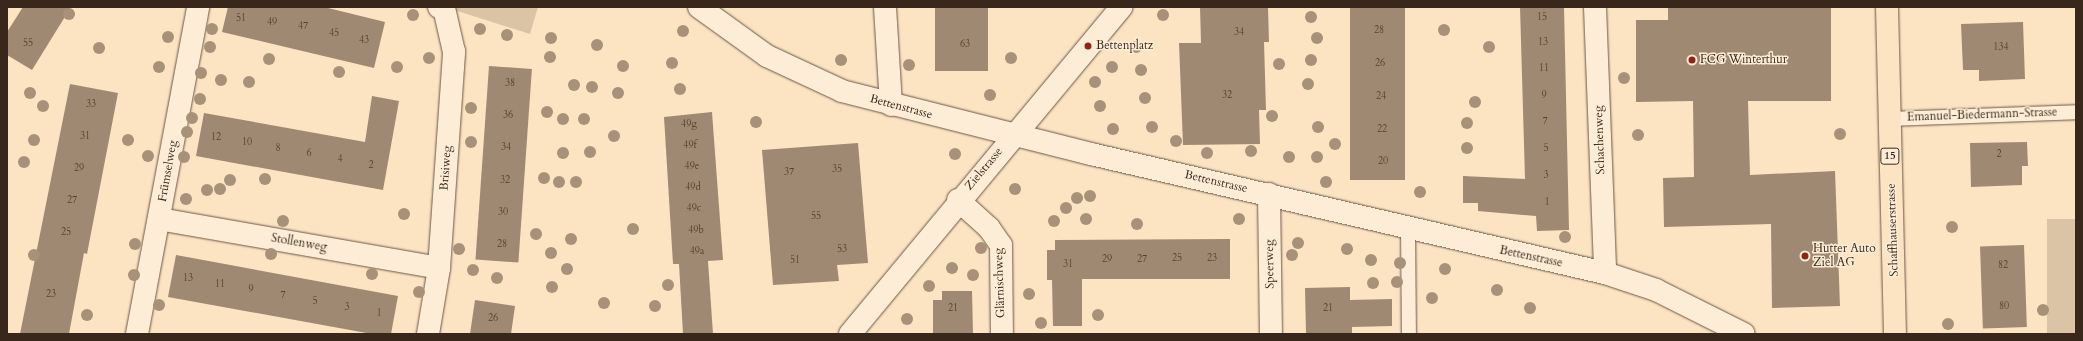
<!DOCTYPE html>
<html>
<head>
<meta charset="utf-8">
<style>
  body { margin:0 }
  #map { position:relative; width:2083px; height:341px; overflow:hidden; background:#fce3c2; font-family:Cardo,serif }
  div>[style] { position:absolute }
  .green>* { inset:0; background:#dbc3a6; transform-origin:0 0 }
  .building>* { inset:0; background:#9f8972; transform-origin:0 0 }
  .roads { filter:drop-shadow(0 0 1px #6a5645) drop-shadow(0 0 1px #6a5645) }
  .service>* { height:14px; margin:-7px; padding:0 7px; transform-origin:7px; border-radius:7px; background:#fdedd7 }
  .minor>* { height:22px; margin:-11px; padding:0 11px; transform-origin:11px; border-radius:11px; background:#fdedd7 }
  .primary>* { height:22px; margin:-11px; padding:0 11px; transform-origin:11px; border-radius:11px; background:#fce3c2 }
  .trees>* { width:12px; height:12px; margin:-6px; border-radius:50%; background:#a79179 }
  .dots>* { width:11px; height:11px; translate:-50% -50%; box-sizing:border-box; border:2px solid #fdedd7; border-radius:50% }
  span { translate:-50% -50%; white-space:nowrap; text-align:center; line-height:1.15; -webkit-text-stroke:3px #fdedd7; paint-order:stroke }
  .number-label { font-size:10px; color:#534031 }
  .number-label span { -webkit-text-stroke-width:0 }
  .shield-label span { padding:1px 3px; background:#fdedd7; border:1px solid; border-radius:3px; -webkit-text-stroke-width:0 }
  .shield-label { font-size:11px; color:#3a271b; font-weight:700 }
  .poi-label { font-size:12px; color:#3a271b }
  .left { translate:0 -50%; text-align:left }
  .street-label { font-size:12px; color:#3a271b }
  .frame { position:absolute; inset:0; border:8px solid #3a271b; pointer-events:none }
</style>
</head>
<body>
<div id="map">
  <div class="green">
    <div style="clip-path:polygon(445px 7px,538px 7px,530px 34px)"></div>
    <div style="left:2047px;top:219px;width:29px;height:115px"></div>
  </div>
  <div class="building">
    <div style="clip-path:polygon(23px 7px,71px 7px,32px 70px,7px 55px,7px 32px)"></div>
    <div style="clip-path:polygon(228px 7px,324px 7px,385px 22px,374px 68px,222px 32px)"></div>
    <div style="left:935px;top:7px;width:53px;height:64px"></div>
    <div style="clip-path:polygon(1200px 7px,1268px 7px,1269px 42px,1264px 42px,1266px 110px,1259px 110px,1260px 144px,1183px 145px,1179px 43px,1201px 43px)"></div>
    <div style="left:1350px;top:7px;width:55px;height:173px"></div>
    <div style="clip-path:polygon(1520px 7px,1564px 7px,1569px 230px,1537px 231px,1536px 216px,1478px 211px,1478px 203px,1463px 203px,1463px 176px,1525px 179px)"></div>
    <div style="clip-path:polygon(1668px 7px,1831px 7px,1831px 101px,1748px 101px,1750px 175px,1835px 171px,1840px 306px,1772px 308px,1771px 224px,1664px 227px,1663px 178px,1694px 177px,1693px 101px,1636px 102px,1636px 20px,1668px 20px)"></div>
    <div style="clip-path:polygon(2023px 22px,2025px 79px,1979px 81px,1979px 70px,1963px 70px,1961px 24px)"></div>
    <div style="left:489px;top:66px;width:43px;height:194px;rotate:4deg"></div>
    <div style="clip-path:polygon(70px 84px,118px 93px,87px 254px,84px 253px,69px 334px,20px 334px)"></div>
    <div style="clip-path:polygon(372px 96px,399px 101px,383px 190px,196px 156px,204px 113px,365px 142px)"></div>
    <div style="clip-path:polygon(712px 112px,723px 260px,708px 261px,713px 334px,683px 334px,679px 264px,673px 264px,664px 117px)"></div>
    <div style="clip-path:polygon(2027px 142px,2028px 166px,2022px 166px,2022px 185px,1971px 187px,1970px 143px)"></div>
    <div style="clip-path:polygon(858px 143px,868px 263px,837px 265px,839px 281px,773px 285px,762px 150px)"></div>
    <div style="clip-path:polygon(1230px 239px,1230px 279px,1082px 279px,1082px 326px,1053px 326px,1052px 280px,1047px 280px,1047px 250px,1055px 250px,1055px 240px)"></div>
    <div style="left:2024px;top:245px;width:82px;height:44px;rotate:88deg"></div>
    <div style="clip-path:polygon(176px 255px,398px 296px,391px 334px,372px 334px,168px 297px)"></div>
    <div style="clip-path:polygon(1350px 287px,1350px 300px,1392px 299px,1392px 326px,1352px 327px,1352px 334px,1306px 334px,1305px 288px)"></div>
    <div style="clip-path:polygon(942px 291px,972px 291px,973px 334px,933px 334px,933px 300px,942px 300px)"></div>
    <div style="clip-path:polygon(475px 300px,515px 306px,511px 334px,470px 334px)"></div>
  </div>
  <div class="roads">
    <div class="service">
      <div style="left:1889px;top:119px;width:187px;rotate:-2.1deg"></div>
      <div style="left:1408px;top:227px;width:107px;rotate:89.5deg"></div>
    </div>
    <div class="minor">
      <div style="left:699px;top:7px;width:84px;rotate:35.8deg"></div>
      <div style="left:767px;top:56px;width:83px;rotate:25deg"></div>
      <div style="left:842px;top:91px;width:257px;rotate:14.2deg"></div>
      <div style="left:1091px;top:154px;width:528px;rotate:13.04deg"></div>
      <div style="left:1605px;top:273px;width:54px;rotate:18.4deg"></div>
      <div style="left:1656px;top:290px;width:98px;rotate:26.6deg"></div>
      <div style="left:885px;top:7px;width:98px;rotate:86.5deg"></div>
      <div style="left:1595px;top:7px;width:266px;rotate:87.8deg"></div>
      <div style="left:1269px;top:194px;width:140px;rotate:89.2deg"></div>
      <div style="left:958px;top:200px;width:42px;rotate:42.1deg"></div>
      <div style="left:989px;top:228px;width:21px;rotate:55deg"></div>
      <div style="left:1001px;top:245px;width:89px;rotate:89.4deg"></div>
      <div style="left:159px;top:219px;width:284px;rotate:9.9deg"></div>
      <div style="left:137px;top:334px;width:333px;rotate:-79.4deg"></div>
      <div style="left:428px;top:334px;width:67px;rotate:-80.5deg"></div>
      <div style="left:439px;top:268px;width:217px;rotate:-86deg"></div>
      <div style="left:454px;top:52px;width:45px;rotate:-102.8deg"></div>
      <div style="left:444px;top:8px;width:5px;rotate:-169deg"></div>
      <div style="left:850px;top:334px;width:425px;rotate:-50.3deg"></div>
    </div>
    <div class="primary">
      <div style="left:1887px;top:7px;width:327px;rotate:88.6deg"></div>
    </div>
  </div>
  <div class="trees">
    <div style="left:69px;top:14px"></div>
    <div style="left:413px;top:15px"></div>
    <div style="left:1163px;top:15px"></div>
    <div style="left:1311px;top:17px"></div>
    <div style="left:212px;top:29px"></div>
    <div style="left:480px;top:29px"></div>
    <div style="left:1444px;top:30px"></div>
    <div style="left:683px;top:31px"></div>
    <div style="left:507px;top:35px"></div>
    <div style="left:168px;top:37px"></div>
    <div style="left:551px;top:38px"></div>
    <div style="left:1317px;top:38px"></div>
    <div style="left:597px;top:45px"></div>
    <div style="left:210px;top:47px"></div>
    <div style="left:1136px;top:47px"></div>
    <div style="left:1489px;top:47px"></div>
    <div style="left:99px;top:48px"></div>
    <div style="left:550px;top:57px"></div>
    <div style="left:429px;top:58px"></div>
    <div style="left:1011px;top:58px"></div>
    <div style="left:269px;top:59px"></div>
    <div style="left:841px;top:60px"></div>
    <div style="left:1311px;top:60px"></div>
    <div style="left:672px;top:63px"></div>
    <div style="left:1279px;top:64px"></div>
    <div style="left:909px;top:65px"></div>
    <div style="left:623px;top:66px"></div>
    <div style="left:159px;top:67px"></div>
    <div style="left:397px;top:67px"></div>
    <div style="left:1112px;top:67px"></div>
    <div style="left:1141px;top:70px"></div>
    <div style="left:339px;top:72px"></div>
    <div style="left:201px;top:73px"></div>
    <div style="left:1624px;top:78px"></div>
    <div style="left:221px;top:80px"></div>
    <div style="left:249px;top:82px"></div>
    <div style="left:1095px;top:82px"></div>
    <div style="left:1308px;top:84px"></div>
    <div style="left:574px;top:85px"></div>
    <div style="left:592px;top:87px"></div>
    <div style="left:680px;top:89px"></div>
    <div style="left:30px;top:93px"></div>
    <div style="left:618px;top:93px"></div>
    <div style="left:990px;top:95px"></div>
    <div style="left:1145px;top:98px"></div>
    <div style="left:200px;top:99px"></div>
    <div style="left:1475px;top:102px"></div>
    <div style="left:43px;top:106px"></div>
    <div style="left:1100px;top:106px"></div>
    <div style="left:471px;top:108px"></div>
    <div style="left:547px;top:112px"></div>
    <div style="left:1272px;top:116px"></div>
    <div style="left:192px;top:118px"></div>
    <div style="left:563px;top:119px"></div>
    <div style="left:584px;top:119px"></div>
    <div style="left:756px;top:122px"></div>
    <div style="left:1467px;top:123px"></div>
    <div style="left:1152px;top:127px"></div>
    <div style="left:1318px;top:127px"></div>
    <div style="left:1113px;top:129px"></div>
    <div style="left:187px;top:132px"></div>
    <div style="left:1840px;top:134px"></div>
    <div style="left:1638px;top:135px"></div>
    <div style="left:614px;top:136px"></div>
    <div style="left:34px;top:140px"></div>
    <div style="left:128px;top:140px"></div>
    <div style="left:1176px;top:141px"></div>
    <div style="left:471px;top:142px"></div>
    <div style="left:1335px;top:144px"></div>
    <div style="left:1467px;top:148px"></div>
    <div style="left:1251px;top:151px"></div>
    <div style="left:590px;top:152px"></div>
    <div style="left:563px;top:153px"></div>
    <div style="left:1207px;top:153px"></div>
    <div style="left:955px;top:154px"></div>
    <div style="left:148px;top:156px"></div>
    <div style="left:184px;top:157px"></div>
    <div style="left:1289px;top:157px"></div>
    <div style="left:1317px;top:157px"></div>
    <div style="left:24px;top:162px"></div>
    <div style="left:544px;top:178px"></div>
    <div style="left:265px;top:179px"></div>
    <div style="left:230px;top:180px"></div>
    <div style="left:559px;top:182px"></div>
    <div style="left:576px;top:182px"></div>
    <div style="left:1326px;top:182px"></div>
    <div style="left:220px;top:189px"></div>
    <div style="left:1015px;top:189px"></div>
    <div style="left:207px;top:190px"></div>
    <div style="left:1420px;top:192px"></div>
    <div style="left:1090px;top:196px"></div>
    <div style="left:1077px;top:198px"></div>
    <div style="left:186px;top:199px"></div>
    <div style="left:1066px;top:208px"></div>
    <div style="left:404px;top:214px"></div>
    <div style="left:1086px;top:219px"></div>
    <div style="left:1239px;top:219px"></div>
    <div style="left:283px;top:221px"></div>
    <div style="left:1054px;top:221px"></div>
    <div style="left:1137px;top:224px"></div>
    <div style="left:1952px;top:227px"></div>
    <div style="left:633px;top:229px"></div>
    <div style="left:536px;top:234px"></div>
    <div style="left:1565px;top:237px"></div>
    <div style="left:571px;top:239px"></div>
    <div style="left:1298px;top:243px"></div>
    <div style="left:135px;top:244px"></div>
    <div style="left:981px;top:248px"></div>
    <div style="left:459px;top:249px"></div>
    <div style="left:1347px;top:249px"></div>
    <div style="left:551px;top:253px"></div>
    <div style="left:271px;top:254px"></div>
    <div style="left:34px;top:255px"></div>
    <div style="left:1292px;top:255px"></div>
    <div style="left:1371px;top:260px"></div>
    <div style="left:1400px;top:263px"></div>
    <div style="left:952px;top:268px"></div>
    <div style="left:567px;top:269px"></div>
    <div style="left:1445px;top:269px"></div>
    <div style="left:473px;top:270px"></div>
    <div style="left:372px;top:274px"></div>
    <div style="left:134px;top:275px"></div>
    <div style="left:973px;top:275px"></div>
    <div style="left:497px;top:278px"></div>
    <div style="left:1397px;top:282px"></div>
    <div style="left:1373px;top:283px"></div>
    <div style="left:668px;top:285px"></div>
    <div style="left:929px;top:286px"></div>
    <div style="left:552px;top:287px"></div>
    <div style="left:1497px;top:290px"></div>
    <div style="left:419px;top:292px"></div>
    <div style="left:1029px;top:294px"></div>
    <div style="left:1432px;top:298px"></div>
    <div style="left:604px;top:303px"></div>
    <div style="left:159px;top:305px"></div>
    <div style="left:655px;top:306px"></div>
    <div style="left:1530px;top:308px"></div>
    <div style="left:2043px;top:310px"></div>
    <div style="left:87px;top:315px"></div>
    <div style="left:1098px;top:315px"></div>
    <div style="left:907px;top:319px"></div>
    <div style="left:1041px;top:323px"></div>
    <div style="left:1948px;top:324px"></div>
  </div>
  <div class="dots">
    <div style="left:1088px;top:46px;background:#8f2418"></div>
    <div style="left:1692px;top:60px;background:#8f2418"></div>
    <div style="left:1805px;top:256px;background:#8f2418"></div>
  </div>
  <div class="number-label">
    <span style="left:1542px;top:18px">15</span>
    <span style="left:241px;top:19px">51</span>
    <span style="left:272px;top:23px">49</span>
    <span style="left:303px;top:27px">47</span>
    <span style="left:1379px;top:31px">28</span>
    <span style="left:1239px;top:33px">34</span>
    <span style="left:334px;top:34px">45</span>
    <span style="left:364px;top:41px">43</span>
    <span style="left:1543px;top:43px">13</span>
    <span style="left:28px;top:44px">55</span>
    <span style="left:965px;top:45px">63</span>
    <span style="left:2001px;top:48px">134</span>
    <span style="left:1380px;top:64px">26</span>
    <span style="left:1544px;top:69px">11</span>
    <span style="left:510px;top:84px">38</span>
    <span style="left:1227px;top:96px">32</span>
    <span style="left:1544px;top:96px">9</span>
    <span style="left:1381px;top:97px">24</span>
    <span style="left:91px;top:105px">33</span>
    <span style="left:508px;top:116px">36</span>
    <span style="left:1545px;top:122px">7</span>
    <span style="left:689px;top:125px">49g</span>
    <span style="left:1382px;top:130px">22</span>
    <span style="left:85px;top:137px">31</span>
    <span style="left:216px;top:138px">12</span>
    <span style="left:247px;top:143px">10</span>
    <span style="left:690px;top:146px">49f</span>
    <span style="left:506px;top:148px">34</span>
    <span style="left:278px;top:149px">8</span>
    <span style="left:1546px;top:149px">5</span>
    <span style="left:309px;top:154px">6</span>
    <span style="left:1999px;top:155px">2</span>
    <span style="left:340px;top:160px">4</span>
    <span style="left:1383px;top:162px">20</span>
    <span style="left:371px;top:166px">2</span>
    <span style="left:692px;top:167px">49e</span>
    <span style="left:79px;top:169px">29</span>
    <span style="left:837px;top:170px">35</span>
    <span style="left:789px;top:173px">37</span>
    <span style="left:1546px;top:176px">3</span>
    <span style="left:505px;top:181px">32</span>
    <span style="left:693px;top:188px">49d</span>
    <span style="left:72px;top:201px">27</span>
    <span style="left:1547px;top:203px">1</span>
    <span style="left:694px;top:209px">49c</span>
    <span style="left:503px;top:213px">30</span>
    <span style="left:816px;top:217px">55</span>
    <span style="left:696px;top:231px">49b</span>
    <span style="left:66px;top:233px">25</span>
    <span style="left:502px;top:245px">28</span>
    <span style="left:842px;top:250px">53</span>
    <span style="left:697px;top:252px">49a</span>
    <span style="left:1177px;top:259px">25</span>
    <span style="left:1212px;top:259px">23</span>
    <span style="left:1107px;top:260px">29</span>
    <span style="left:1142px;top:260px">27</span>
    <span style="left:795px;top:261px">51</span>
    <span style="left:1068px;top:265px">31</span>
    <span style="left:2003px;top:266px">82</span>
    <span style="left:188px;top:279px">13</span>
    <span style="left:220px;top:285px">11</span>
    <span style="left:251px;top:290px">9</span>
    <span style="left:51px;top:295px">23</span>
    <span style="left:283px;top:296px">7</span>
    <span style="left:315px;top:302px">5</span>
    <span style="left:2004px;top:307px">80</span>
    <span style="left:347px;top:308px">3</span>
    <span style="left:953px;top:309px">21</span>
    <span style="left:1328px;top:309px">21</span>
    <span style="left:379px;top:314px">1</span>
    <span style="left:493px;top:319px">26</span>
  </div>
  <div class="shield-label">
    <span style="left:1890px;top:156px">15</span>
  </div>
  <div class="poi-label">
    <span class="left" style="left:1096px;top:46px">Bettenplatz</span>
    <span class="left" style="left:1700px;top:60px">FCG Winterthur</span>
    <span class="left" style="left:1813px;top:256px">Hutter Auto<br>Ziel AG</span>
  </div>
  <div class="street-label">
    <span style="left:901px;top:107px;rotate:15deg">Bettenstrasse</span>
    <span style="left:1982px;top:115px;rotate:-2deg">Emanuel-Biedermann-Strasse</span>
    <span style="left:1600px;top:140px;rotate:-92deg">Schachenweg</span>
    <span style="left:446px;top:168px;rotate:-86deg">Brisiweg</span>
    <span style="left:984px;top:169px;rotate:-50deg">Zielstrasse</span>
    <span style="left:168px;top:171px;rotate:-80deg">Frümselweg</span>
    <span style="left:1216px;top:182px;rotate:13deg">Bettenstrasse</span>
    <span style="left:1893px;top:230px;rotate:-92deg">Schaffhauserstrasse</span>
    <span style="left:299px;top:243px;rotate:10deg">Stollenweg</span>
    <span style="left:1531px;top:257px;rotate:12deg">Bettenstrasse</span>
    <span style="left:1270px;top:264px;rotate:-91deg">Speerweg</span>
    <span style="left:1000px;top:283px;rotate:-92deg">Glärnischweg</span>
  </div>
  <div class="frame"></div>
</div>
</body>
</html>
